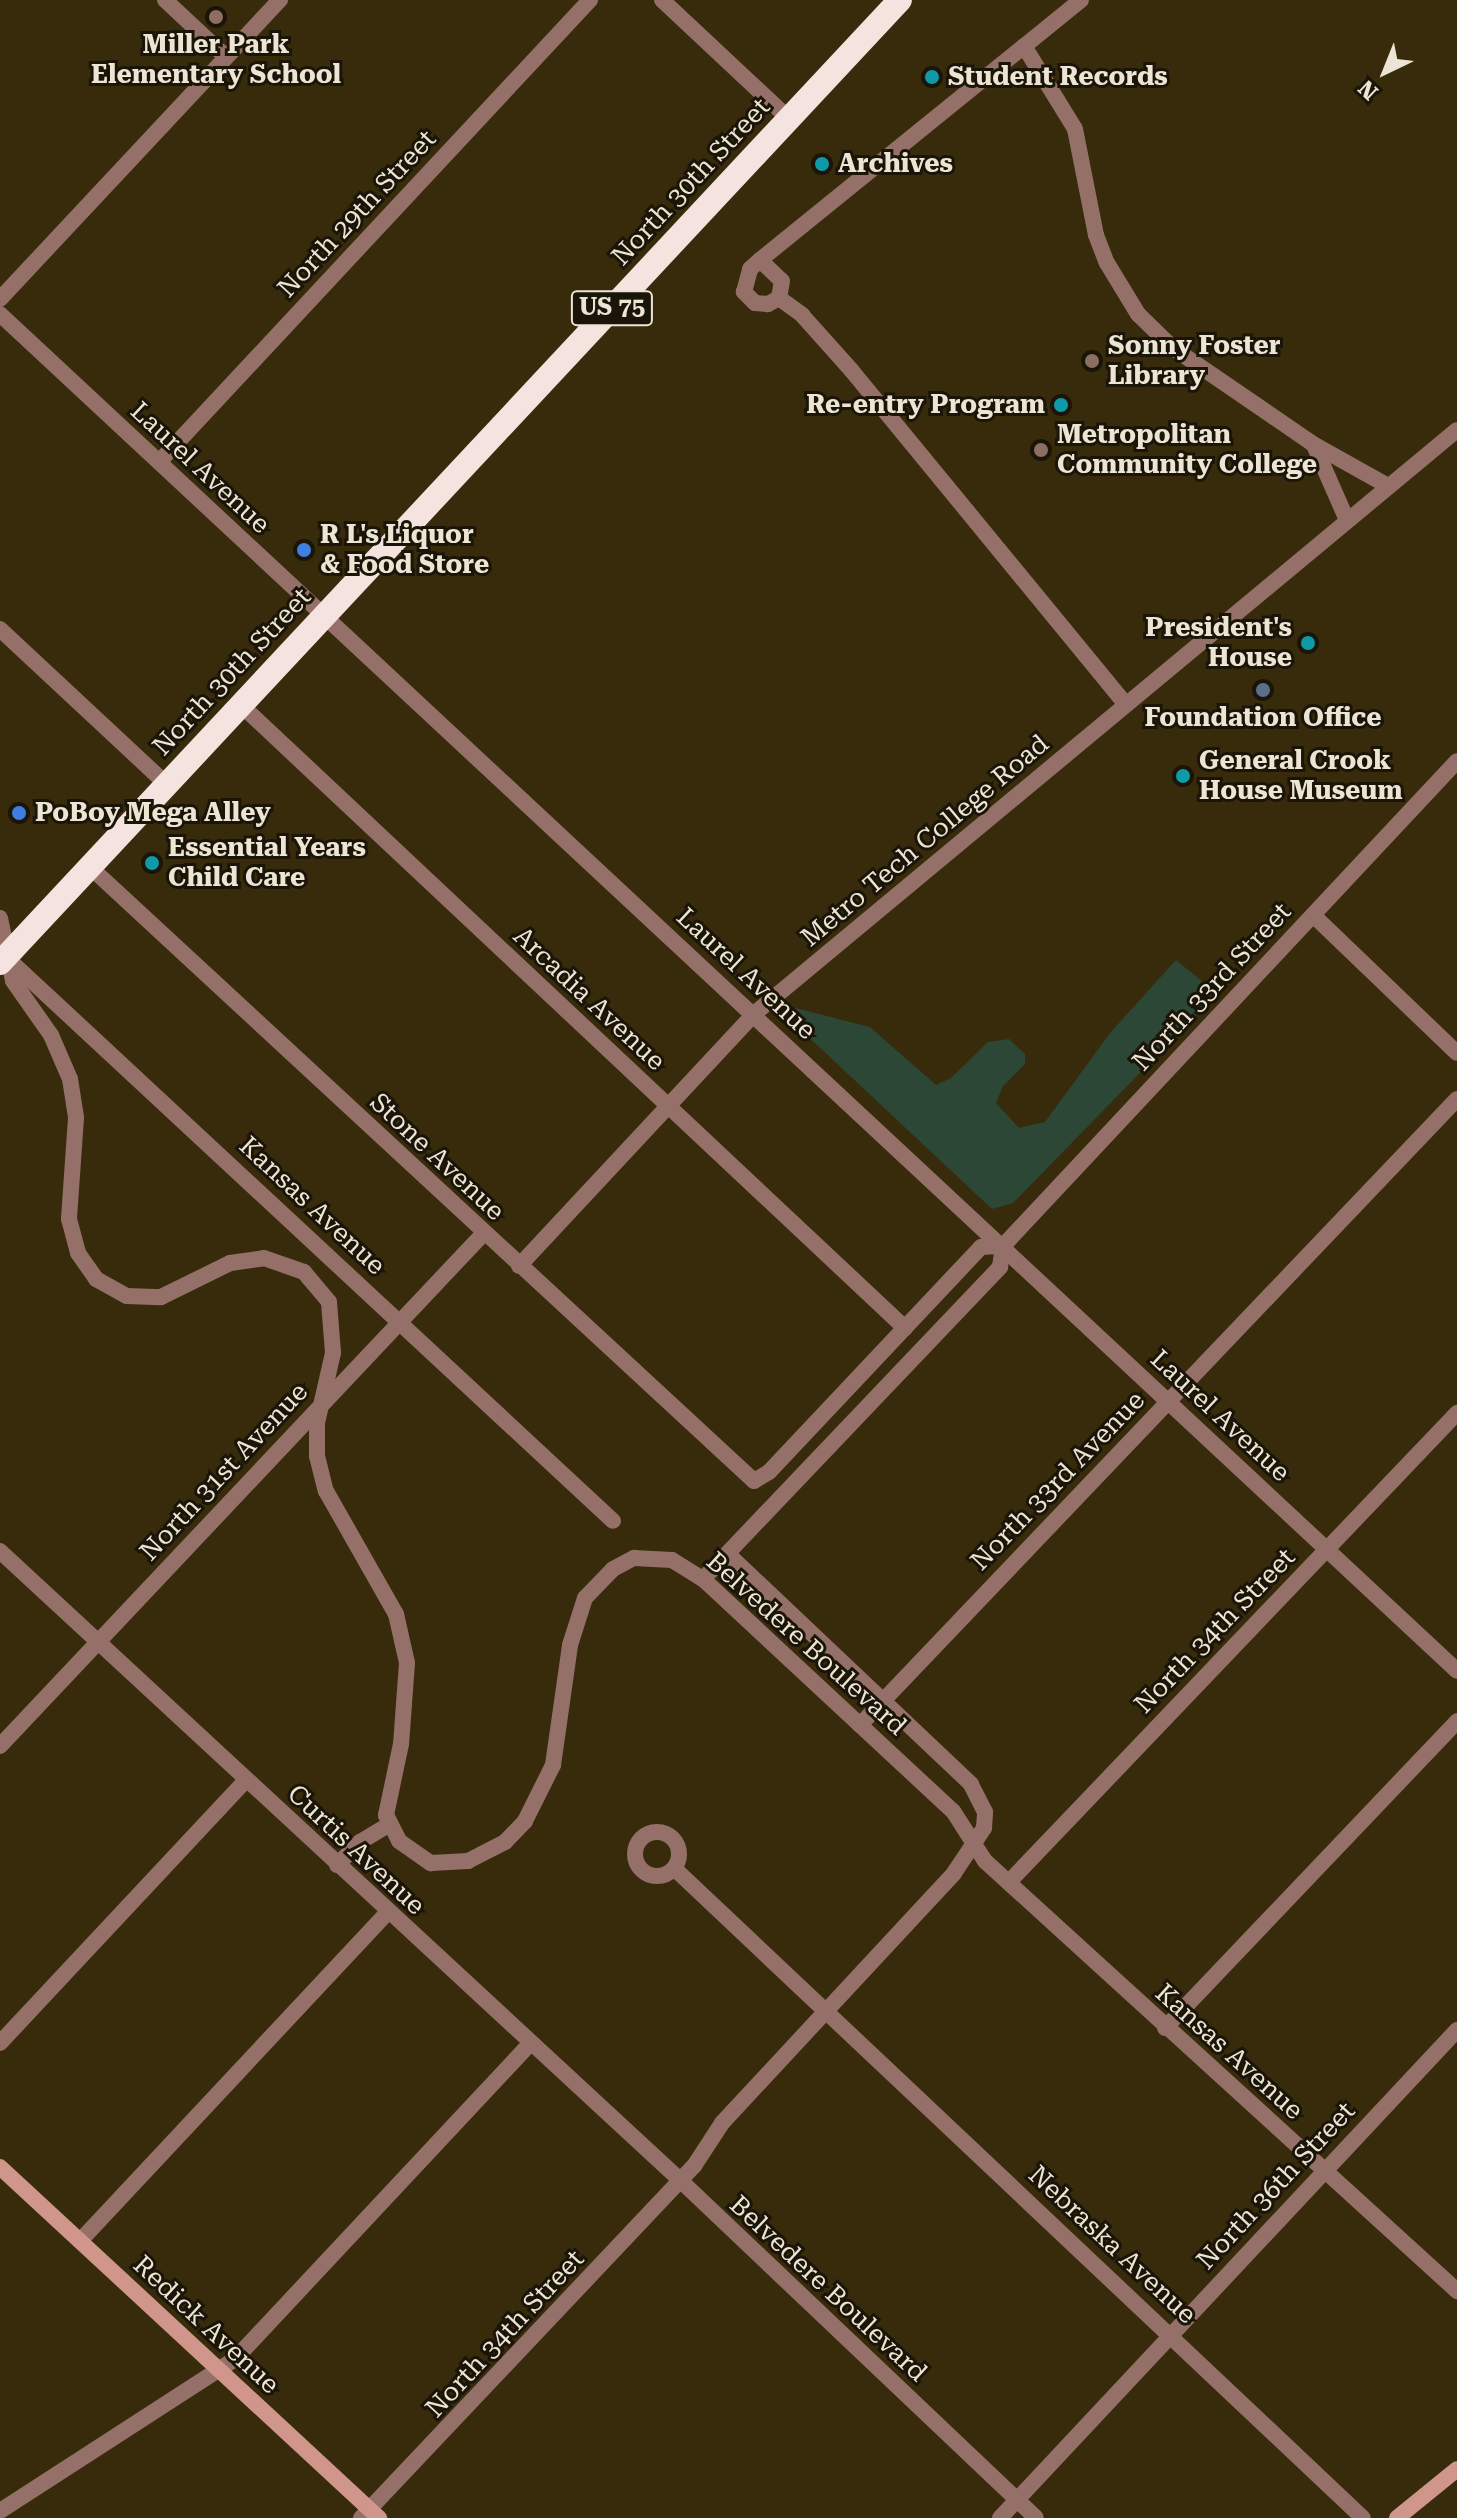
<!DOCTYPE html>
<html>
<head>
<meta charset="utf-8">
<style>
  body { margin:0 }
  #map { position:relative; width:1457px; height:2518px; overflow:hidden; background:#382b0c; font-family:"Roboto Serif",serif }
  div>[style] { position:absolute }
  .green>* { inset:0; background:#2c4736 }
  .street>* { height:16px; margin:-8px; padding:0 8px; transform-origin:8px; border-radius:8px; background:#957069 }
  .street>.ring { margin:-8px; padding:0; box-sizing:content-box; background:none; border:16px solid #957069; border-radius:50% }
  .secondary>* { height:16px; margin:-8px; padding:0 8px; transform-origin:8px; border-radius:8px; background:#d0968b }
  .highway>* { height:24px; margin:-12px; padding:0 12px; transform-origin:12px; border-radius:12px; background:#f5e3df }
  .dots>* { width:22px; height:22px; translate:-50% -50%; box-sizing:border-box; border:4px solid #1a1508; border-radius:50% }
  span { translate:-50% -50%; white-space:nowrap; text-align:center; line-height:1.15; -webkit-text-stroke:6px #1a1508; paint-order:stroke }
  .shield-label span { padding:2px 6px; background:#1a1508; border:2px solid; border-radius:6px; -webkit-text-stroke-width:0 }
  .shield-label { font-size:24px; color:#ede5d4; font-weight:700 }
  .poi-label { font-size:26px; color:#ede5d4; font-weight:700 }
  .left { translate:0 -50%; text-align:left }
  .right { translate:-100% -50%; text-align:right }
  .street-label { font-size:26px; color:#ede5d4 }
  .north { position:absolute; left:1345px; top:32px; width:80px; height:80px; -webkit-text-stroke:6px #1a1508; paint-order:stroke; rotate:223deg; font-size:22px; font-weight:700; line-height:32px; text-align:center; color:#ede5d4 }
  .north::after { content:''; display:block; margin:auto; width:28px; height:36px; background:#ede5d4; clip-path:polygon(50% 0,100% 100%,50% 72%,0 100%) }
</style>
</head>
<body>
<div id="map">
  <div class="green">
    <div style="clip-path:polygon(1176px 960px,1215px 992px,1208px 1003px,1013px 1203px,992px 1209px,784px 1014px,795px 1008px,870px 1027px,936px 1085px,951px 1078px,988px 1042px,1009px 1039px,1025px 1054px,1025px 1064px,1003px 1086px,996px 1103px,1019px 1128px,1045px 1122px,1110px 1033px)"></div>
  </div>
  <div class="street">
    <div style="left:165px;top:0;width:83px;rotate:43.1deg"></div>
    <div style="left:662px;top:0;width:174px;rotate:43.1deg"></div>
    <div style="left:1024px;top:46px;width:97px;rotate:58.4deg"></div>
    <div style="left:1075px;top:129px;width:108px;rotate:78.8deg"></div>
    <div style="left:1096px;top:235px;width:30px;rotate:69deg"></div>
    <div style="left:1107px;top:263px;width:60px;rotate:58.7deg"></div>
    <div style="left:1138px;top:314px;width:49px;rotate:44.2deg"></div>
    <div style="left:1173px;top:348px;width:170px;rotate:34.4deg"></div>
    <div style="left:1313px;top:444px;width:86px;rotate:29.2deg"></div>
    <div style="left:760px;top:260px;width:30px;rotate:44deg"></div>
    <div style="left:782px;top:281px;width:17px;rotate:100deg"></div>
    <div style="left:779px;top:298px;width:13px;rotate:151deg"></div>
    <div style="left:768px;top:304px;width:13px;rotate:-176deg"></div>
    <div style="left:755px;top:303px;width:16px;rotate:-135deg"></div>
    <div style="left:744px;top:292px;width:24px;rotate:-75deg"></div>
    <div style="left:750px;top:269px;width:13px;rotate:-42deg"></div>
    <div style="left:760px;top:260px;width:413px;rotate:-39deg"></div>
    <div style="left:779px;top:298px;width:29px;rotate:36deg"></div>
    <div style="left:802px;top:315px;width:75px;rotate:48.2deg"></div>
    <div style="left:852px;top:371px;width:431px;rotate:50.6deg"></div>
    <div style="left:0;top:299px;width:410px;rotate:-46.9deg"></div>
    <div style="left:0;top:314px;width:1991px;rotate:42.96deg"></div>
    <div style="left:1314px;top:445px;width:82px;rotate:66.3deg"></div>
    <div style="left:159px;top:462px;width:632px;rotate:-46.99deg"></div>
    <div style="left:0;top:629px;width:227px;rotate:43deg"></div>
    <div style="left:240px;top:704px;width:912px;rotate:43.18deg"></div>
    <div style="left:89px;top:866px;width:906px;rotate:42.76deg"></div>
    <div style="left:754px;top:1481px;width:17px;rotate:-31deg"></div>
    <div style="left:769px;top:1472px;width:309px;rotate:-46.7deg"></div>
    <div style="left:981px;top:1247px;width:22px;rotate:-3deg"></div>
    <div style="left:1003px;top:1246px;width:664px;rotate:-46.89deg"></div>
    <div style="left:1313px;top:915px;width:199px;rotate:43.8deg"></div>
    <div style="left:0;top:918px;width:64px;rotate:78.3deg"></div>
    <div style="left:13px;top:981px;width:66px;rotate:54.9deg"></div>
    <div style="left:51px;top:1035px;width:48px;rotate:66.6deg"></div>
    <div style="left:70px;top:1079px;width:39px;rotate:81deg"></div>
    <div style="left:76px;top:1118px;width:101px;rotate:94deg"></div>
    <div style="left:69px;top:1219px;width:35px;rotate:75deg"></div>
    <div style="left:78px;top:1253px;width:32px;rotate:55deg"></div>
    <div style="left:96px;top:1279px;width:35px;rotate:29deg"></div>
    <div style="left:127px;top:1296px;width:34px;rotate:2deg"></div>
    <div style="left:161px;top:1297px;width:77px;rotate:-26.2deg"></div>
    <div style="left:230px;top:1263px;width:34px;rotate:-8deg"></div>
    <div style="left:264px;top:1258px;width:42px;rotate:19.3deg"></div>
    <div style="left:304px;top:1272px;width:39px;rotate:50deg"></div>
    <div style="left:329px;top:1302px;width:51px;rotate:85.5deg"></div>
    <div style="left:333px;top:1353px;width:72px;rotate:102.9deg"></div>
    <div style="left:317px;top:1423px;width:33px;rotate:90deg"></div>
    <div style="left:317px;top:1456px;width:36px;rotate:76deg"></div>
    <div style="left:326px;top:1491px;width:142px;rotate:60.4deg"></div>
    <div style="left:396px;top:1614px;width:50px;rotate:77.3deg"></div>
    <div style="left:407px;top:1663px;width:81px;rotate:94.2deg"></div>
    <div style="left:401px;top:1744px;width:73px;rotate:101.9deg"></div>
    <div style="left:386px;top:1815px;width:29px;rotate:63deg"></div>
    <div style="left:399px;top:1841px;width:39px;rotate:35deg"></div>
    <div style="left:431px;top:1863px;width:37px;rotate:-3deg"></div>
    <div style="left:468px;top:1861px;width:42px;rotate:-27.2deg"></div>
    <div style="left:505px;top:1842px;width:29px;rotate:-46deg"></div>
    <div style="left:525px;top:1821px;width:63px;rotate:-63.4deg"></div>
    <div style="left:553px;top:1765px;width:121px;rotate:-81.9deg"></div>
    <div style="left:570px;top:1645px;width:49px;rotate:-72.3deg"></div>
    <div style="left:585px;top:1598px;width:40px;rotate:-46deg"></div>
    <div style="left:613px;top:1569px;width:24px;rotate:-28deg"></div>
    <div style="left:634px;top:1558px;width:38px;rotate:3deg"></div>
    <div style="left:672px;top:1560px;width:36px;rotate:32deg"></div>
    <div style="left:703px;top:1579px;width:341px;rotate:42.9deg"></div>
    <div style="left:953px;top:1811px;width:59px;rotate:57.4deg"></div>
    <div style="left:985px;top:1861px;width:639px;rotate:42.33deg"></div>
    <div style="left:7px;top:958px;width:827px;rotate:42.89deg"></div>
    <div style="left:519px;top:1266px;width:345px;rotate:-47deg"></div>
    <div style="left:754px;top:1014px;width:914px;rotate:-39.72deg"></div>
    <div style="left:0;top:1551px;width:928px;rotate:42.77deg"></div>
    <div style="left:681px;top:2181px;width:489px;rotate:43.5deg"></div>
    <div style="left:703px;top:1579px;width:431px;rotate:-46.4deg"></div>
    <div style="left:1000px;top:1267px;width:21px;rotate:-82deg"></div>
    <div style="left:860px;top:1725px;width:865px;rotate:-46.36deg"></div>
    <div style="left:0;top:1746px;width:705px;rotate:-46.67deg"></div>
    <div class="ring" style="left:635px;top:1832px;width:28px;height:28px"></div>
    <div style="left:337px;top:1865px;width:33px;rotate:-45deg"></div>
    <div style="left:360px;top:1842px;width:33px;rotate:-31deg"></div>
    <div style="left:676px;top:1870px;width:944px;rotate:43.33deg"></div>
    <div style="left:1009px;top:1882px;width:649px;rotate:-46.31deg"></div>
    <div style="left:1165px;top:2028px;width:424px;rotate:-46.4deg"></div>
    <div style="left:0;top:2043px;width:360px;rotate:-46.9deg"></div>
    <div style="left:80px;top:2241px;width:451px;rotate:-46.9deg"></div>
    <div style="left:0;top:2511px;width:280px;rotate:-32.9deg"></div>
    <div style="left:235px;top:2359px;width:430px;rotate:-46.9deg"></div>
    <div style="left:361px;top:2518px;width:485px;rotate:-46.6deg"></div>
    <div style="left:694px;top:2166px;width:51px;rotate:-56.9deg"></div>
    <div style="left:722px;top:2123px;width:341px;rotate:-47.1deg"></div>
    <div style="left:954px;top:1873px;width:54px;rotate:-56.3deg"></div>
    <div style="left:984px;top:1828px;width:16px;rotate:-86deg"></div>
    <div style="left:985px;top:1812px;width:31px;rotate:-117deg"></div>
    <div style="left:971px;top:1784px;width:335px;rotate:-136.6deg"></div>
    <div style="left:1000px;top:2518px;width:669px;rotate:-46.88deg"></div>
  </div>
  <div class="secondary">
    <div style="left:0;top:2167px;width:517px;rotate:42.8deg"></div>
    <div style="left:1397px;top:2518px;width:77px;rotate:-39.2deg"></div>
  </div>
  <div class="highway">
    <div style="left:0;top:963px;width:1318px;rotate:-46.94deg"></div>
  </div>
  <div class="dots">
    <div style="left:216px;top:17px;background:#8d6e63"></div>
    <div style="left:932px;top:77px;background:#0f9aa8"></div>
    <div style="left:822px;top:164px;background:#0f9aa8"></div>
    <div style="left:1092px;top:361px;background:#8d6e63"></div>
    <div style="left:1061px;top:405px;background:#0f9aa8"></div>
    <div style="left:1041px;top:450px;background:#8d6e63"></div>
    <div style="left:304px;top:550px;background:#3f7fe0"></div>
    <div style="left:1308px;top:643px;background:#0f9aa8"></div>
    <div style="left:1263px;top:690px;background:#5c6f8a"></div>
    <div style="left:1183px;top:776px;background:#0f9aa8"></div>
    <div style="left:19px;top:813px;background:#3f7fe0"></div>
    <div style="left:152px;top:863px;background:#0f9aa8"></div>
  </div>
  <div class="shield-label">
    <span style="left:612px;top:308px">US 75</span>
  </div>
  <div class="poi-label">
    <span style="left:216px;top:60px">Miller Park<br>Elementary School</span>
    <span class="left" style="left:948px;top:77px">Student Records</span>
    <span class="left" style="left:838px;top:164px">Archives</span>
    <span class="left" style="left:1108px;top:361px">Sonny Foster<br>Library</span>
    <span class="right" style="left:1045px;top:405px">Re-entry Program</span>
    <span class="left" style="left:1057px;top:450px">Metropolitan<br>Community College</span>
    <span class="left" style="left:320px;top:550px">R L's Liquor<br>&amp; Food Store</span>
    <span class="right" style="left:1292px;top:643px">President's<br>House</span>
    <span style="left:1263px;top:718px">Foundation Office</span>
    <span class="left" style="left:1199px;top:776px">General Crook<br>House Museum</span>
    <span class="left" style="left:35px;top:813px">PoBoy Mega Alley</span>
    <span class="left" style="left:168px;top:863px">Essential Years<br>Child Care</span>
  </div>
  <div class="street-label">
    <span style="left:691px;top:182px;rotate:-47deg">North 30th Street</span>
    <span style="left:357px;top:214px;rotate:-47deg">North 29th Street</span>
    <span style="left:200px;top:468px;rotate:43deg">Laurel Avenue</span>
    <span style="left:232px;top:672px;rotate:-47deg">North 30th Street</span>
    <span style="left:925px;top:841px;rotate:-40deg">Metro Tech College Road</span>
    <span style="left:746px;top:974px;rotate:43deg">Laurel Avenue</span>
    <span style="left:1212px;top:987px;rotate:-47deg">North 33rd Street</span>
    <span style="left:589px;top:999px;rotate:43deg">Arcadia Avenue</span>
    <span style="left:437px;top:1157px;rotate:43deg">Stone Avenue</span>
    <span style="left:312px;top:1206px;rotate:43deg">Kansas Avenue</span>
    <span style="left:1220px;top:1416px;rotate:43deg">Laurel Avenue</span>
    <span style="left:224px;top:1472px;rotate:-47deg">North 31st Avenue</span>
    <span style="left:1058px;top:1481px;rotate:-46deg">North 33rd Avenue</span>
    <span style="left:1215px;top:1631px;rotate:-46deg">North 34th Street</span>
    <span style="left:806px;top:1644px;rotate:42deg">Belvedere Boulevard</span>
    <span style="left:356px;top:1850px;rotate:43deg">Curtis Avenue</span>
    <span style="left:1229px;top:2052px;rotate:42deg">Kansas Avenue</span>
    <span style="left:1276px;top:2186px;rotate:-47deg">North 36th Street</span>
    <span style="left:1112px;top:2245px;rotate:43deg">Nebraska Avenue</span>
    <span style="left:828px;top:2289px;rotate:43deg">Belvedere Boulevard</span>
    <span style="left:206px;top:2325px;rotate:43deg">Redick Avenue</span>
    <span style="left:505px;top:2334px;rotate:-47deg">North 34th Street</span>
  </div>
  <div class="north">N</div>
</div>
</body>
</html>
